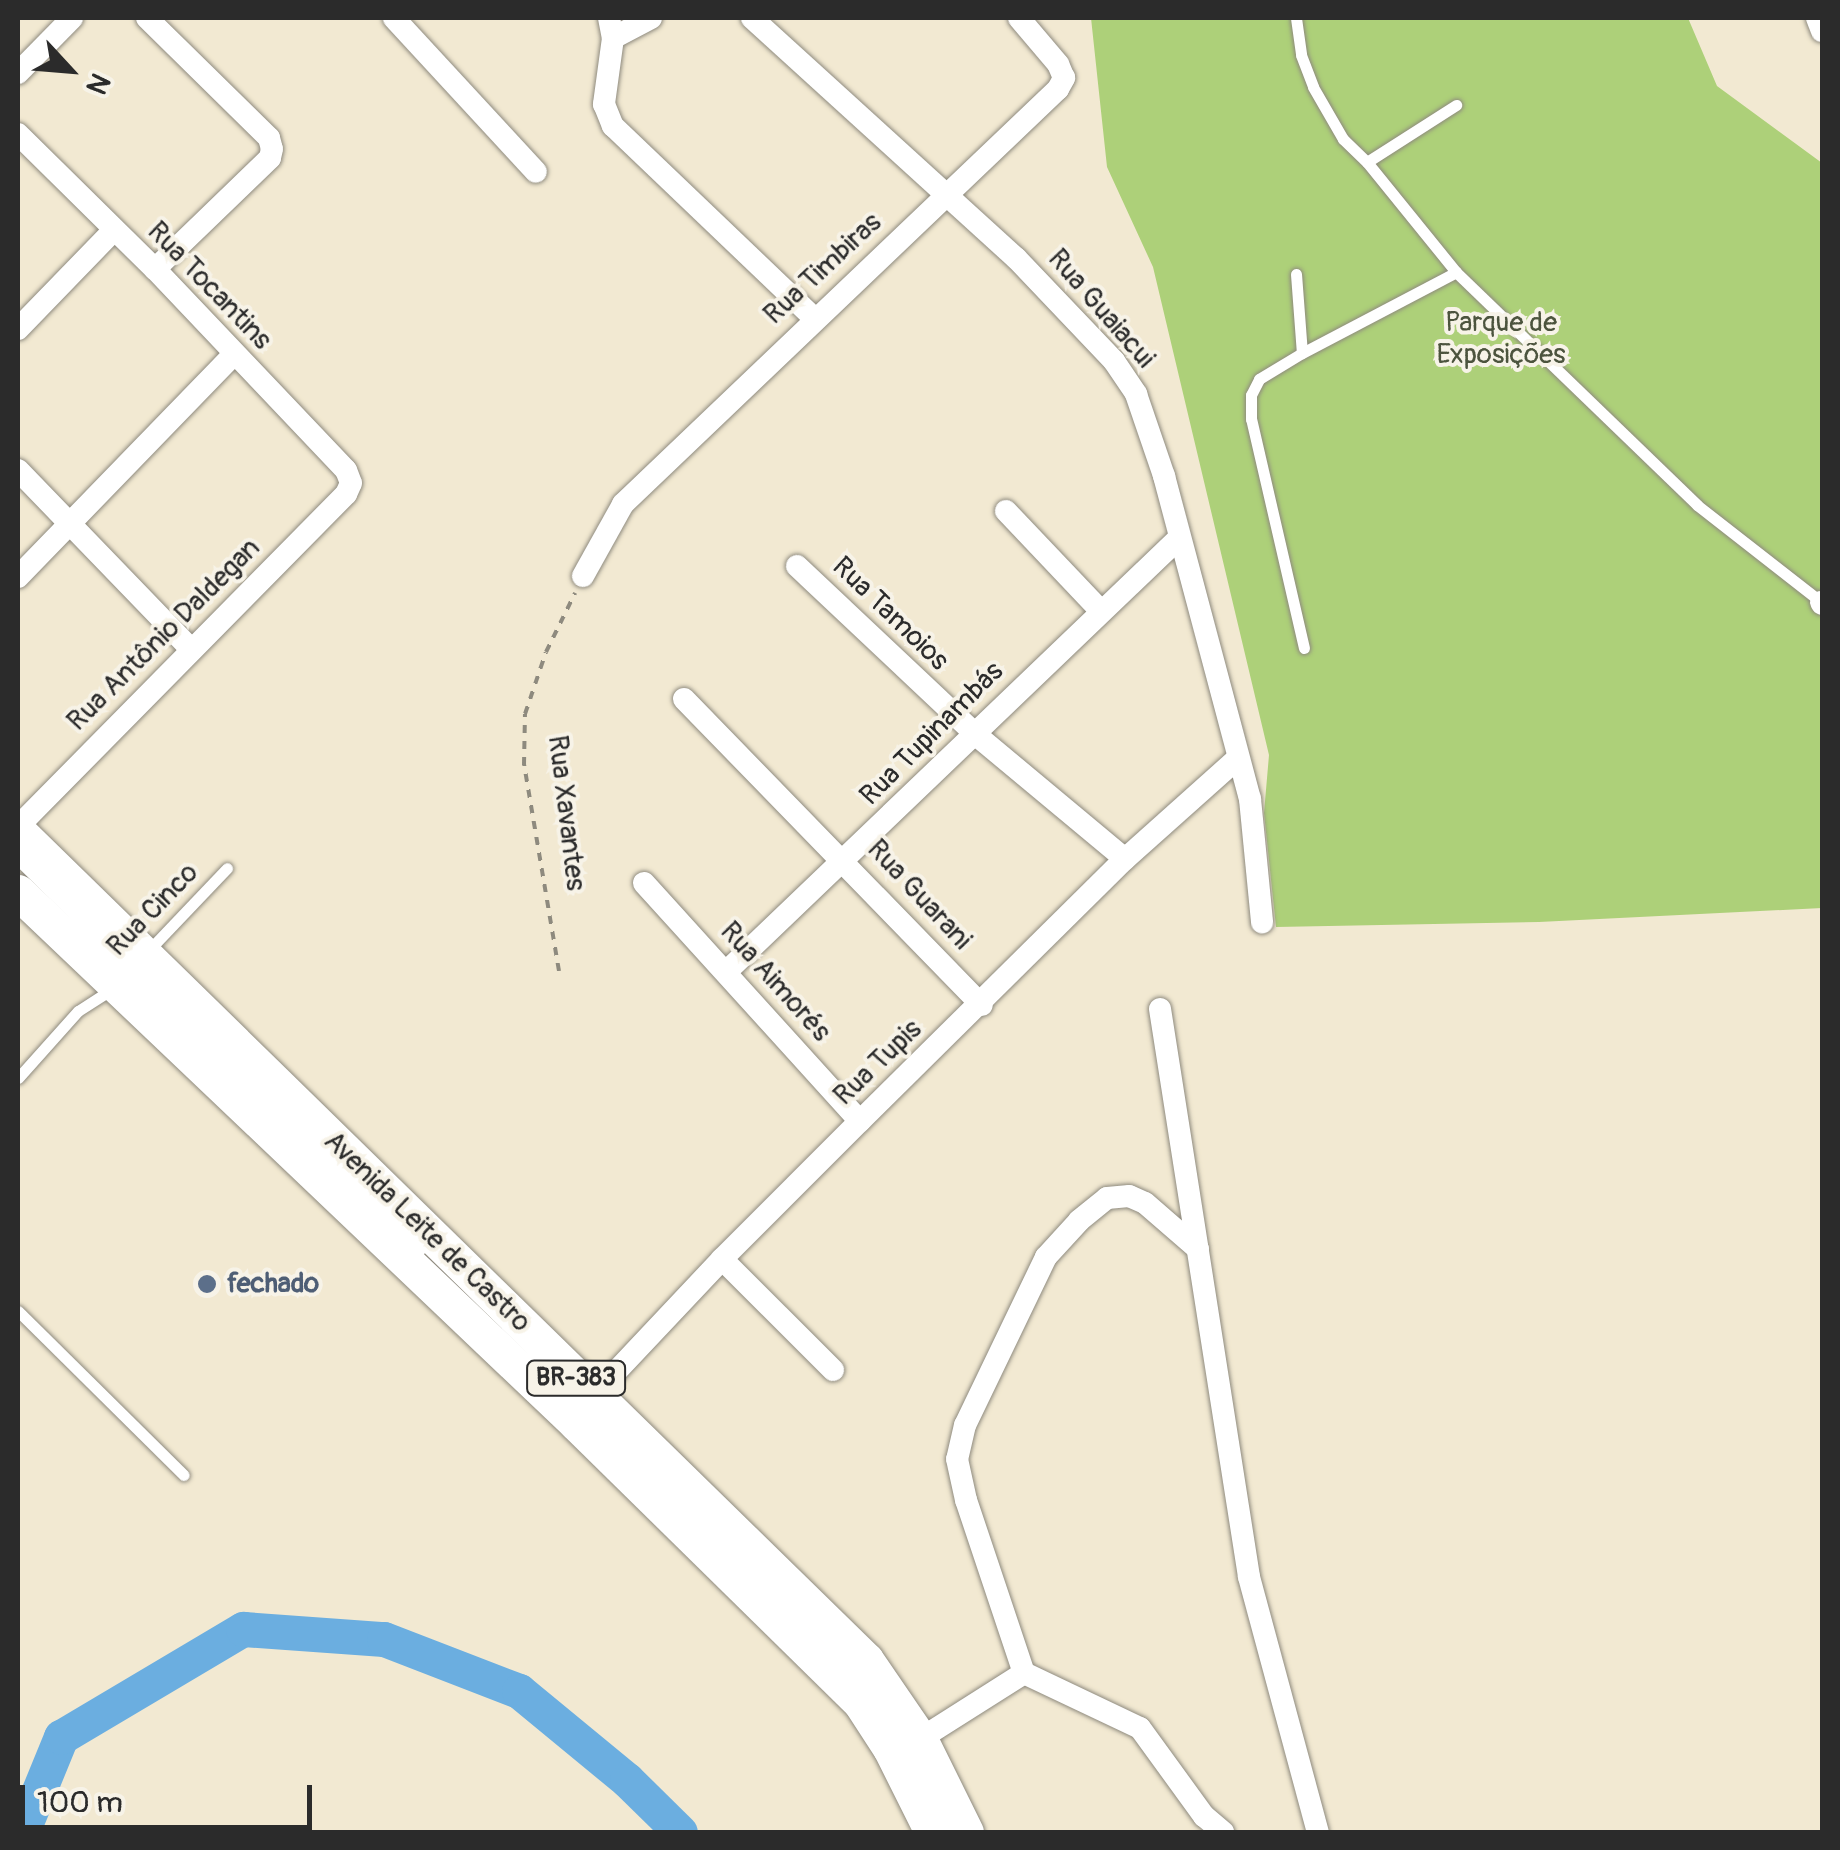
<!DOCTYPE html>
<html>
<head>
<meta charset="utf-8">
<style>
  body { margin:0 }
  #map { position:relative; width:1840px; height:1850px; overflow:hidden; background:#f2e9d2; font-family:Pangolin,sans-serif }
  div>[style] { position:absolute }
  .green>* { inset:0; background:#add079 }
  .river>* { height:35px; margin:-17.5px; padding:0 17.5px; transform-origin:17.5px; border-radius:17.5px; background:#6baee0 }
  .path>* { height:4px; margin-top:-2px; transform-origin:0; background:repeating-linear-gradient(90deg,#8e8a7e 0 8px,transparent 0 16px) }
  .roads { filter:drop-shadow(0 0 2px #8e8a7e) drop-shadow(0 0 2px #8e8a7e) }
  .service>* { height:11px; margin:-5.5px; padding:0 5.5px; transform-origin:5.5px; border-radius:5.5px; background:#fff }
  .pedestrian>* { height:15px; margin:-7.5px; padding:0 7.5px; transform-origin:7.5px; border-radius:7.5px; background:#fff }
  .minor>* { height:22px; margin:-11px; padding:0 11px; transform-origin:11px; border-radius:11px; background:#fff }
  .trunk>* { height:35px; margin:-17.5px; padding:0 17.5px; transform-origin:17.5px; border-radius:17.5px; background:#fff }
  .dots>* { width:28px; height:28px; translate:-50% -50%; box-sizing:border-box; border:5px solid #f7f3e8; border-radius:50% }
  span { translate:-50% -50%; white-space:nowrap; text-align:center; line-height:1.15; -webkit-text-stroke:8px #f7f3e8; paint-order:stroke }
  .shield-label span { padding:2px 8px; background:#f7f3e8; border:2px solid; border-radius:8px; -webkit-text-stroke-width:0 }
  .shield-label { font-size:25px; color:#2b2b2b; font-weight:700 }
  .street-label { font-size:28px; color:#2b2b2b }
  .park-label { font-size:28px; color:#4c543e }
  .service-label { font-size:28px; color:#4e5e75; font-weight:700 }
  .left { translate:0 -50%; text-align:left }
  .frame { position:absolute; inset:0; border:20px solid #2b2b2b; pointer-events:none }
  .north { position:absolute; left:20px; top:20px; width:100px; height:100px; -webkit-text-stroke:8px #f7f3e8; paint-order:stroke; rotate:116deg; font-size:28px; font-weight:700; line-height:40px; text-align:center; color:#2b2b2b }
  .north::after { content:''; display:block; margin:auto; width:35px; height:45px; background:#2b2b2b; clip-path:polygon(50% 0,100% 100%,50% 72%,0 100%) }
  .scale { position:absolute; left:20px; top:1785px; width:292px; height:45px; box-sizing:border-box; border:5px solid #2b2b2b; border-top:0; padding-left:12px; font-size:30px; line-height:35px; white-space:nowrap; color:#2b2b2b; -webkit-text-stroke:8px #f7f3e8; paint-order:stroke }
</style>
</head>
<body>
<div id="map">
  <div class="green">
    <div style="clip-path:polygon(1091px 18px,1688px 18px,1717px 86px,1822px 163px,1822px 908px,1539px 922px,1276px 927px,1264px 813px,1269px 755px,1153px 267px,1107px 167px)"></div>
  </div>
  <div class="river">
    <div style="left:22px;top:1832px;width:103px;rotate:-67.7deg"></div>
    <div style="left:61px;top:1737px;width:212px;rotate:-30.7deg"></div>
    <div style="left:243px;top:1629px;width:141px;rotate:4.1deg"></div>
    <div style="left:384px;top:1639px;width:145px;rotate:21.1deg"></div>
    <div style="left:519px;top:1691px;width:140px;rotate:39.5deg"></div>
    <div style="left:627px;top:1780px;width:74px;rotate:44.5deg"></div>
  </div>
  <div class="path">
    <div style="left:559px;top:971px;width:209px;rotate:-99.6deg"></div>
    <div style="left:524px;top:765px;width:51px;rotate:-88.9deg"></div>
    <div style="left:525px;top:714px;width:65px;rotate:-71.3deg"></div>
    <div style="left:546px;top:652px;width:66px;rotate:-63.8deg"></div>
  </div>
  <div class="roads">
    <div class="service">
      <div style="left:1296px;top:18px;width:37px;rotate:82deg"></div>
      <div style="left:1301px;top:55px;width:34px;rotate:69deg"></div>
      <div style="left:1313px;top:87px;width:60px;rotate:60deg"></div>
      <div style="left:1343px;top:139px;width:33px;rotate:44deg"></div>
      <div style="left:1456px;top:272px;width:141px;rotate:-129deg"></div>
      <div style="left:1367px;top:162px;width:106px;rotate:-32.6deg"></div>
      <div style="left:1296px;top:274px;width:79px;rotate:85.7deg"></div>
      <div style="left:1304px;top:648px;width:235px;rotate:-103deg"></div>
      <div style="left:1251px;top:419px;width:24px;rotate:-90deg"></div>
      <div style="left:1251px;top:395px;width:18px;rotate:-63deg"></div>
      <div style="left:1259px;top:379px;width:50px;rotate:-31.2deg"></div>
      <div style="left:1302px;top:353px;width:174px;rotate:-27.7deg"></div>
      <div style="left:1456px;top:272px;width:335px;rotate:44deg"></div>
      <div style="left:1697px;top:505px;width:157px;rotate:38deg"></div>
      <div style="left:149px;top:950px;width:113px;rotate:-46.4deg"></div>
      <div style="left:18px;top:1078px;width:90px;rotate:-48.2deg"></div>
      <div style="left:78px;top:1011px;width:40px;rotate:-32.9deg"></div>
      <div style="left:18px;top:1311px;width:233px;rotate:44.7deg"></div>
    </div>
    <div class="pedestrian">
      <div style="left:18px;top:857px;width:560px;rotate:44.42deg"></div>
    </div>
    <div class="minor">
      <div style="left:147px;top:18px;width:171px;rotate:44.5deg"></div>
      <div style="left:269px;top:138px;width:11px;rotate:75deg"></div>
      <div style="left:272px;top:149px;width:9px;rotate:103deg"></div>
      <div style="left:270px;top:158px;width:160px;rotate:136deg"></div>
      <div style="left:394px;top:18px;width:209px;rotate:47.3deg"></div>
      <div style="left:609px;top:18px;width:20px;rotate:79deg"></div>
      <div style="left:613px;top:38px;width:67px;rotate:97.8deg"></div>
      <div style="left:604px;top:104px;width:24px;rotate:68deg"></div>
      <div style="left:613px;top:126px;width:278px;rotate:43.7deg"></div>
      <div style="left:752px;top:18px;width:357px;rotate:42.3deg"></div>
      <div style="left:1016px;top:258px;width:142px;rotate:46.4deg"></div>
      <div style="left:1114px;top:361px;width:40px;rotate:56deg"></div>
      <div style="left:1136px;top:394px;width:87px;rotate:71.1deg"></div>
      <div style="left:1164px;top:476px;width:334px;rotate:75.1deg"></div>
      <div style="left:1250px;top:799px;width:124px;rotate:84.4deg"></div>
      <div style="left:1817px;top:18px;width:14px;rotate:69deg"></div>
      <div style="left:613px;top:38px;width:43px;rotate:-27.8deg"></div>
      <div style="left:18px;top:73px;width:77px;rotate:-45.5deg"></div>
      <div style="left:18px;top:134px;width:192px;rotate:44.6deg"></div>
      <div style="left:155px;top:269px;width:277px;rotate:46.5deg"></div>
      <div style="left:346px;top:470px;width:14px;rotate:69deg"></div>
      <div style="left:351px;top:483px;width:12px;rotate:114deg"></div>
      <div style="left:346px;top:494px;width:467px;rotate:134.6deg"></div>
      <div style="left:18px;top:329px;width:138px;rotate:-45.9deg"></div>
      <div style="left:18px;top:470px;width:250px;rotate:46deg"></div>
      <div style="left:1006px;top:511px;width:137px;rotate:46.5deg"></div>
      <div style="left:797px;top:566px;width:245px;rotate:43.3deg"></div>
      <div style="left:975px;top:734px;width:195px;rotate:39.8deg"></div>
      <div style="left:583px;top:576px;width:82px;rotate:-60.9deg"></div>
      <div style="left:623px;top:504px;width:601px;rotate:-43.65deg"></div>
      <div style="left:1058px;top:89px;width:13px;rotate:-61deg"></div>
      <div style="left:1064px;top:78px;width:15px;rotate:-113deg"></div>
      <div style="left:1058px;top:64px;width:60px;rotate:-130.3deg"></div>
      <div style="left:18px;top:577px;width:309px;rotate:-45.9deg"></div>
      <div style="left:1821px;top:602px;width:2px;rotate:63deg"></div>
      <div style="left:684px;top:699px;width:427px;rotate:45.8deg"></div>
      <div style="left:644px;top:883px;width:321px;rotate:47.8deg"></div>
      <div style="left:726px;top:972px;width:627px;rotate:-43.77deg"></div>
      <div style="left:1160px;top:1009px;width:575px;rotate:81.09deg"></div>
      <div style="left:1249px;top:1577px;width:264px;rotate:74.9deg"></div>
      <div style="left:1198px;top:1249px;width:70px;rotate:-139deg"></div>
      <div style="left:1145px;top:1203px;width:17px;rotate:-156deg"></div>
      <div style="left:1129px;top:1196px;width:22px;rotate:175deg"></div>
      <div style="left:1107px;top:1198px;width:36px;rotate:141deg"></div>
      <div style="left:1079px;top:1221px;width:49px;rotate:132.5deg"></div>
      <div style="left:1046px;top:1257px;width:187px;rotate:115.7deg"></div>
      <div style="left:965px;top:1425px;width:35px;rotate:103deg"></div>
      <div style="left:957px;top:1459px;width:42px;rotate:77.6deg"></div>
      <div style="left:966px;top:1500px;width:182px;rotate:71.5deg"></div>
      <div style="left:1024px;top:1673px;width:128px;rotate:25.4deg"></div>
      <div style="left:1140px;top:1728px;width:109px;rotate:54deg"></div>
      <div style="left:1204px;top:1816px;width:25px;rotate:40deg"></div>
      <div style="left:722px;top:1259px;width:157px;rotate:45deg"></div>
      <div style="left:590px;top:1407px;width:13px;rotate:-72deg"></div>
      <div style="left:594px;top:1395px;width:187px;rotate:-46.7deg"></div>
      <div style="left:722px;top:1259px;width:195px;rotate:-45deg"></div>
      <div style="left:860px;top:1121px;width:373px;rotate:-44.7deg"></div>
      <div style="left:1125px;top:859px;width:150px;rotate:-41.8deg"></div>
      <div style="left:920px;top:1739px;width:123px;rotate:-32.4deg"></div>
    </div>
    <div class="trunk">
      <div style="left:18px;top:831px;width:1186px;rotate:44.35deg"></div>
      <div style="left:866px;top:1660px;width:96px;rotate:55.6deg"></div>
      <div style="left:920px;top:1739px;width:104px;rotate:63.7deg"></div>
      <div style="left:18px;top:892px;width:772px;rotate:43.58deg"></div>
      <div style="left:577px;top:1424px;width:397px;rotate:44.5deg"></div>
      <div style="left:860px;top:1702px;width:55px;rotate:56.9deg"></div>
      <div style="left:890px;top:1748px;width:94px;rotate:63.4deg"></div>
    </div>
  </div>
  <div class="dots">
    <div style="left:207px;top:1284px;background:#5c6f8a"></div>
  </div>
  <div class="shield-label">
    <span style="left:576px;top:1378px">BR-383</span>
  </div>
  <div class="street-label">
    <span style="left:823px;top:269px;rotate:-43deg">Rua Timbiras</span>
    <span style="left:209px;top:286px;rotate:46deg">Rua Tocantins</span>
    <span style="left:1101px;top:309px;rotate:49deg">Rua Guaiacui</span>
    <span style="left:890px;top:614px;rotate:44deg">Rua Tamoios</span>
    <span style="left:164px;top:635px;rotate:-45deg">Rua Antônio Daldegan</span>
    <span style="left:932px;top:734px;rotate:-45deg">Rua Tupinambás</span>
    <span style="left:566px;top:813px;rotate:83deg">Rua Xavantes</span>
    <span style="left:919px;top:895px;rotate:47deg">Rua Guarani</span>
    <span style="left:153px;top:910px;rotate:-46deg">Rua Cinco</span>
    <span style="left:775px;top:982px;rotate:48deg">Rua Aimorés</span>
    <span style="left:878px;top:1063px;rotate:-44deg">Rua Tupis</span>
    <span style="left:427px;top:1232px;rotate:44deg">Avenida Leite de Castro</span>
  </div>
  <div class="park-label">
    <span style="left:1501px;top:339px">Parque de<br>Exposições</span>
  </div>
  <div class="service-label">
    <span class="left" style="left:227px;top:1284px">fechado</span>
  </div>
  <div class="frame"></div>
  <div class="north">N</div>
  <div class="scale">100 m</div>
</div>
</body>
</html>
